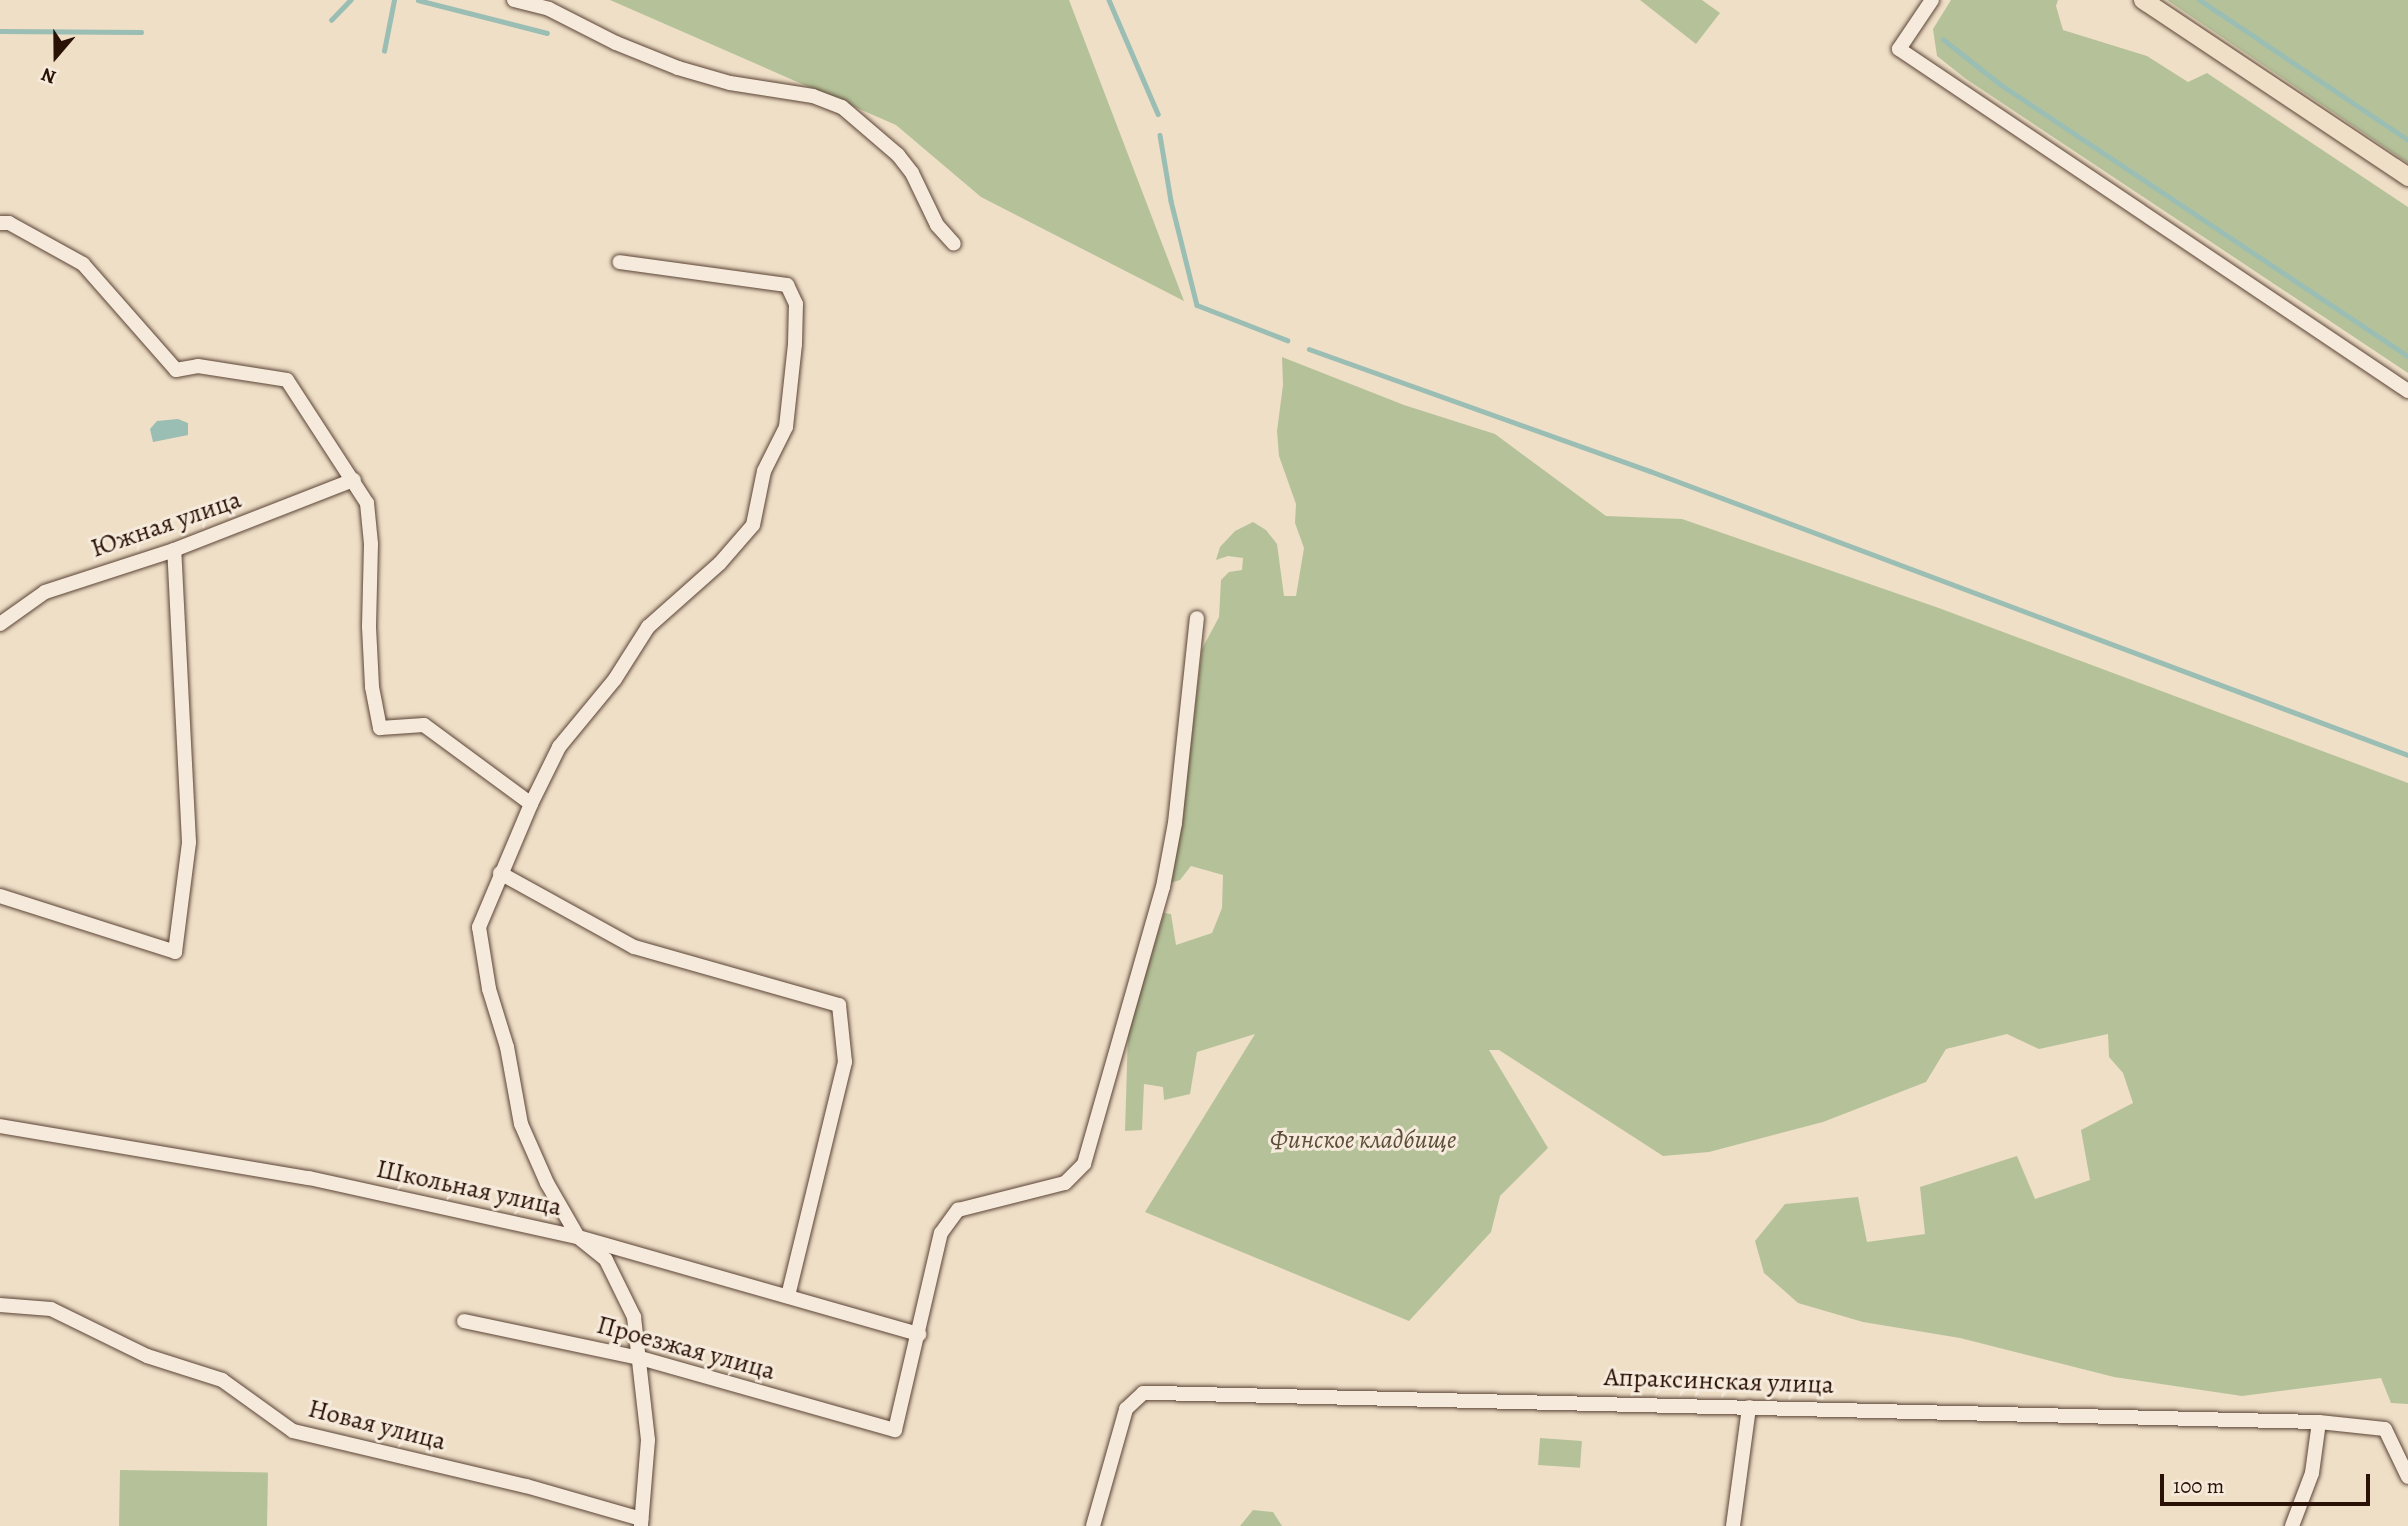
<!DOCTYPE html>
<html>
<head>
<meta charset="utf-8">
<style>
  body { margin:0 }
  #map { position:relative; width:2408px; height:1526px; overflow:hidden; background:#efdfc7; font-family:Alegreya,serif }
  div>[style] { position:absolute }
  .green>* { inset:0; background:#b5c299; transform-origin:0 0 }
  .water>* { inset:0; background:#9abdb4 }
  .stream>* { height:4.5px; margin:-2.25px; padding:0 2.25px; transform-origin:2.25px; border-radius:2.25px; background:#9abdb4 }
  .roads { filter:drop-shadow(0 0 2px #5b4436) drop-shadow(0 0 2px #5b4436) }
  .minor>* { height:14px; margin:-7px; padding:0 7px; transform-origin:7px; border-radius:7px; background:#f5eadb }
  .major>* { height:18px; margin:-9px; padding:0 9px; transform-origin:9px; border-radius:9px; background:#efdfc7 }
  span { translate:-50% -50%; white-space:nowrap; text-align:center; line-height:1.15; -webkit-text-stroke:6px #f5eadb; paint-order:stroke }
  .street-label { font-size:26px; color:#2a1106 }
  .park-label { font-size:26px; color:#5b4f39; font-style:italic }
  .north { position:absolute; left:21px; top:21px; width:70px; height:70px; -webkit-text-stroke:5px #f5eadb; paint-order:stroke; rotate:200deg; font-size:19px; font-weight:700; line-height:28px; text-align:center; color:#2a1106 }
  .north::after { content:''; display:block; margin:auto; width:24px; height:32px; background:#2a1106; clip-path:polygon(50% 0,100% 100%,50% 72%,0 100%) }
  .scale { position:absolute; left:2160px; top:1474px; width:210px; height:32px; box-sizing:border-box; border:4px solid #2a1106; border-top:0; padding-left:9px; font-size:21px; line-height:24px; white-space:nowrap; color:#2a1106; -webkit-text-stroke:5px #f5eadb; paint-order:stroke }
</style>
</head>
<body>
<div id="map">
  <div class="green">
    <div style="clip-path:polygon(610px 0,1069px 0,1184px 301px,981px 197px,896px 125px)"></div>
    <div style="clip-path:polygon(1640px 0,1702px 0,1720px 13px,1696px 44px)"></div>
    <div style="clip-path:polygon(1951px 0,2058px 0,2056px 6px,2063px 30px,2147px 56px,2188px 82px,2207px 73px,2408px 207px,2408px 373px,1966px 79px,1937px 56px,1933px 29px)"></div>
    <div style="clip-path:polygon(2167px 0,2408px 0,2408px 163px)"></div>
    <div style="clip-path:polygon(1282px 357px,1404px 405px,1495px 434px,1606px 516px,1682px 519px,1936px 607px,2408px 783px,2408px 1404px,2391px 1403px,2381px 1378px,2242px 1396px,2114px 1377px,1960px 1338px,1863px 1322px,1798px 1303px,1764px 1273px,1755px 1241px,1785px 1204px,1858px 1197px,1867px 1242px,1925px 1234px,1920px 1187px,2017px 1156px,2035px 1199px,2090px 1180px,2081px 1130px,2133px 1103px,2123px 1073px,2109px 1057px,2108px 1034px,2039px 1049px,2007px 1034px,1946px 1049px,1926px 1082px,1823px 1122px,1709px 1152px,1663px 1156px,1499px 1050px,1489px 1050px,1548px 1148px,1500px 1196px,1491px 1232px,1409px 1321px,1145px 1212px,1255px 1034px,1197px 1052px,1190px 1094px,1164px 1100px,1163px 1087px,1144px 1084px,1142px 1130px,1125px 1131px,1128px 1032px,1164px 913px,1171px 914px,1176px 945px,1212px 933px,1222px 908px,1223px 875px,1191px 866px,1180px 880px,1170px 883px,1182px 819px,1202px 649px,1219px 617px,1221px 580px,1229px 572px,1242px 570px,1243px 558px,1228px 556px,1216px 560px,1220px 547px,1235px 531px,1253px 522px,1266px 530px,1277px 544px,1284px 596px,1296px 596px,1304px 548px,1295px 523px,1296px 504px,1279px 456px,1277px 431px,1283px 385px)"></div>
    <div style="left:1540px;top:1438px;width:42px;height:27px;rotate:4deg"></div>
    <div style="left:120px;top:1470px;width:148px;height:56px;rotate:1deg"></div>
    <div style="clip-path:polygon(1253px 1510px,1273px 1512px,1282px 1526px,1240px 1526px)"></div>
  </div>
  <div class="water">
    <div style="clip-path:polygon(178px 419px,188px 423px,188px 435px,153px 442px,150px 429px,157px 421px)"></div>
  </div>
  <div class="stream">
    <div style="left:418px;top:0;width:133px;rotate:14.3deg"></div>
    <div style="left:1109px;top:0;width:124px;rotate:66.7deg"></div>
    <div style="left:2200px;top:0;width:251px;rotate:33.9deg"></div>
    <div style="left:331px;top:20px;width:28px;rotate:-46deg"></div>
    <div style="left:0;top:31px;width:141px;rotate:0.4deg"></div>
    <div style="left:1943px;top:39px;width:73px;rotate:38.3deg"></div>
    <div style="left:2000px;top:84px;width:490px;rotate:33.7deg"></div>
    <div style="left:384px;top:51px;width:52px;rotate:-78.9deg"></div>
    <div style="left:1160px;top:135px;width:67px;rotate:80.5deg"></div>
    <div style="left:1171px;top:201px;width:107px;rotate:76deg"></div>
    <div style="left:1197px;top:305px;width:97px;rotate:21.3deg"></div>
    <div style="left:1309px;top:349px;width:362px;rotate:19.7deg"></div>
    <div style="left:1650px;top:471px;width:809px;rotate:20.54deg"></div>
  </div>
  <div class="roads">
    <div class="minor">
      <div style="left:514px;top:0;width:36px;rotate:14deg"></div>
      <div style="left:549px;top:9px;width:75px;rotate:26.9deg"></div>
      <div style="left:616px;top:43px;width:67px;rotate:22deg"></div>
      <div style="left:678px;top:68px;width:54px;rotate:16.1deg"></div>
      <div style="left:730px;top:83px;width:84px;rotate:8.9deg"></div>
      <div style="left:813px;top:96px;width:31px;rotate:21deg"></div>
      <div style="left:842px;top:107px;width:74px;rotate:40.6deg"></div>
      <div style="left:898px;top:155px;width:23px;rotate:52deg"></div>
      <div style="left:912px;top:173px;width:58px;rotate:64.3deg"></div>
      <div style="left:937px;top:225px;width:25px;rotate:48deg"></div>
      <div style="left:1932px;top:0;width:59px;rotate:124deg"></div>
      <div style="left:1899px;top:49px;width:613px;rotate:33.9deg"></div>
      <div style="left:0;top:223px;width:9px"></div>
      <div style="left:9px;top:223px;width:85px;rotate:29deg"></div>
      <div style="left:83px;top:264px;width:141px;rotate:48.7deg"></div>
      <div style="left:176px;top:370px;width:22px;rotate:-10deg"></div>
      <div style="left:198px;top:366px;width:90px;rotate:8.9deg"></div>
      <div style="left:287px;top:380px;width:147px;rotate:57deg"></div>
      <div style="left:367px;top:503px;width:41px;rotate:84.4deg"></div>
      <div style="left:371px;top:544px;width:83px;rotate:91.4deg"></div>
      <div style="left:369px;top:627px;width:60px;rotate:87.1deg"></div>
      <div style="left:372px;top:687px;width:42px;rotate:79deg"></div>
      <div style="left:380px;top:728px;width:44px;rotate:-3.9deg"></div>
      <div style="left:424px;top:725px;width:133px;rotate:36.4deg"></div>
      <div style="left:531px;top:804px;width:134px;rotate:112.9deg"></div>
      <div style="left:479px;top:927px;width:63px;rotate:80.8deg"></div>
      <div style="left:489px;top:989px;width:61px;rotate:72.8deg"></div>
      <div style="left:507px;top:1047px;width:78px;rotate:79.7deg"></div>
      <div style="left:521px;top:1124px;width:64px;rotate:66.2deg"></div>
      <div style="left:547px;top:1183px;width:62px;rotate:60.1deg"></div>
      <div style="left:578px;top:1237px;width:36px;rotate:39deg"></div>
      <div style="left:606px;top:1260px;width:64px;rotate:63.8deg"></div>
      <div style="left:634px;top:1317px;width:124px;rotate:83.5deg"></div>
      <div style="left:648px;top:1440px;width:86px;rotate:94.7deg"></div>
      <div style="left:0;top:624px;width:55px;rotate:-35.4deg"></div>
      <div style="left:45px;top:592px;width:136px;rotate:-18deg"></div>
      <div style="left:174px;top:550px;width:193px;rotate:-21.3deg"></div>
      <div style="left:531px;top:804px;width:64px;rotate:-63.8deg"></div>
      <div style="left:559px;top:747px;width:88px;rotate:-50.5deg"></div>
      <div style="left:615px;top:679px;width:62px;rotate:-57.6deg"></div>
      <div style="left:648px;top:627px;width:96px;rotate:-41.6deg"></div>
      <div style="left:720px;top:563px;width:50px;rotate:-49deg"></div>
      <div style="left:753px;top:525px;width:55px;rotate:-78.5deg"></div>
      <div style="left:764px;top:471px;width:49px;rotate:-63.4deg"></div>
      <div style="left:786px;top:427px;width:83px;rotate:-83.8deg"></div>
      <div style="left:795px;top:344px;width:40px;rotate:-88.6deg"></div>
      <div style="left:796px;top:304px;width:21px;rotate:-115deg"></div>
      <div style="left:787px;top:285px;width:169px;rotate:-172.2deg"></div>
      <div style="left:500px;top:873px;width:153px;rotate:28.9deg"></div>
      <div style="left:634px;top:947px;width:213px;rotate:15.8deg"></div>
      <div style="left:839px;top:1005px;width:57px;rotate:84deg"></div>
      <div style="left:845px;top:1062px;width:241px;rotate:103.7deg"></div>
      <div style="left:0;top:896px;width:184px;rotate:17.7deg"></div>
      <div style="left:175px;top:952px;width:111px;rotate:-82.7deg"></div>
      <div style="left:189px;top:842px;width:292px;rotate:-92.9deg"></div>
      <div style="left:0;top:1126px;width:313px;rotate:9.6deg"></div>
      <div style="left:309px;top:1178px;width:275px;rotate:12.4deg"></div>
      <div style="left:578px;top:1237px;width:355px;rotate:15.9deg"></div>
      <div style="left:0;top:1305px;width:51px;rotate:4.5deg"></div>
      <div style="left:51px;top:1309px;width:107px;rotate:26.1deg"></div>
      <div style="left:147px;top:1356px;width:79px;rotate:17.7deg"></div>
      <div style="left:222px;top:1380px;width:87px;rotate:35.7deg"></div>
      <div style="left:293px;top:1431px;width:239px;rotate:13.3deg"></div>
      <div style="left:526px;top:1486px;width:120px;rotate:16deg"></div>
      <div style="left:464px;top:1321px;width:180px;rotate:11.9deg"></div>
      <div style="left:640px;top:1358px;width:265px;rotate:15.8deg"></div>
      <div style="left:895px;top:1430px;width:202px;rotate:-76.9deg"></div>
      <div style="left:941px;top:1233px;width:29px;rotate:-54deg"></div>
      <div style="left:958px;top:1210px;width:110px;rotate:-14.2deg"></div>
      <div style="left:1065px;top:1183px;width:27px;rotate:-45deg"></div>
      <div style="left:1084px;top:1164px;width:288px;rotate:-74.1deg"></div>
      <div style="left:1163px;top:887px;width:65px;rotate:-79.4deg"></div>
      <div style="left:1175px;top:823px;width:206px;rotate:-83.9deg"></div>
      <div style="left:1093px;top:1526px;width:122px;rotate:-74.2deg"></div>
      <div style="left:1126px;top:1409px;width:23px;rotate:-43deg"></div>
      <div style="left:1143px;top:1393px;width:13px"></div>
      <div style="left:1156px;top:1393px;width:1163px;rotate:1.43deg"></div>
      <div style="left:2319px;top:1422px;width:66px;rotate:6.1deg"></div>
      <div style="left:2385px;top:1429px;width:53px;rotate:64.4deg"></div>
      <div style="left:1733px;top:1526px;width:120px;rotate:-82.3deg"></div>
      <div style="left:2292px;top:1526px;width:57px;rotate:-69.3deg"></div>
      <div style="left:2312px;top:1473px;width:51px;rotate:-82.2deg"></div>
    </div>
    <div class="major">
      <div style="left:2143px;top:0;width:319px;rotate:33.7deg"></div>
    </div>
  </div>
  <div class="street-label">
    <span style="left:166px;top:524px;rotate:-19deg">Южная улица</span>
    <span style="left:469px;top:1188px;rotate:12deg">Школьная улица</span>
    <span style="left:686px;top:1348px;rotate:15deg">Проезжая улица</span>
    <span style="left:1719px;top:1381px;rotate:2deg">Апраксинская улица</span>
    <span style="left:377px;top:1425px;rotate:14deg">Новая улица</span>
  </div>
  <div class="park-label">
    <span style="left:1363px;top:1140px">Финское кладбище</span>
  </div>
  <div class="north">N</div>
  <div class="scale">100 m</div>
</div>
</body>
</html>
